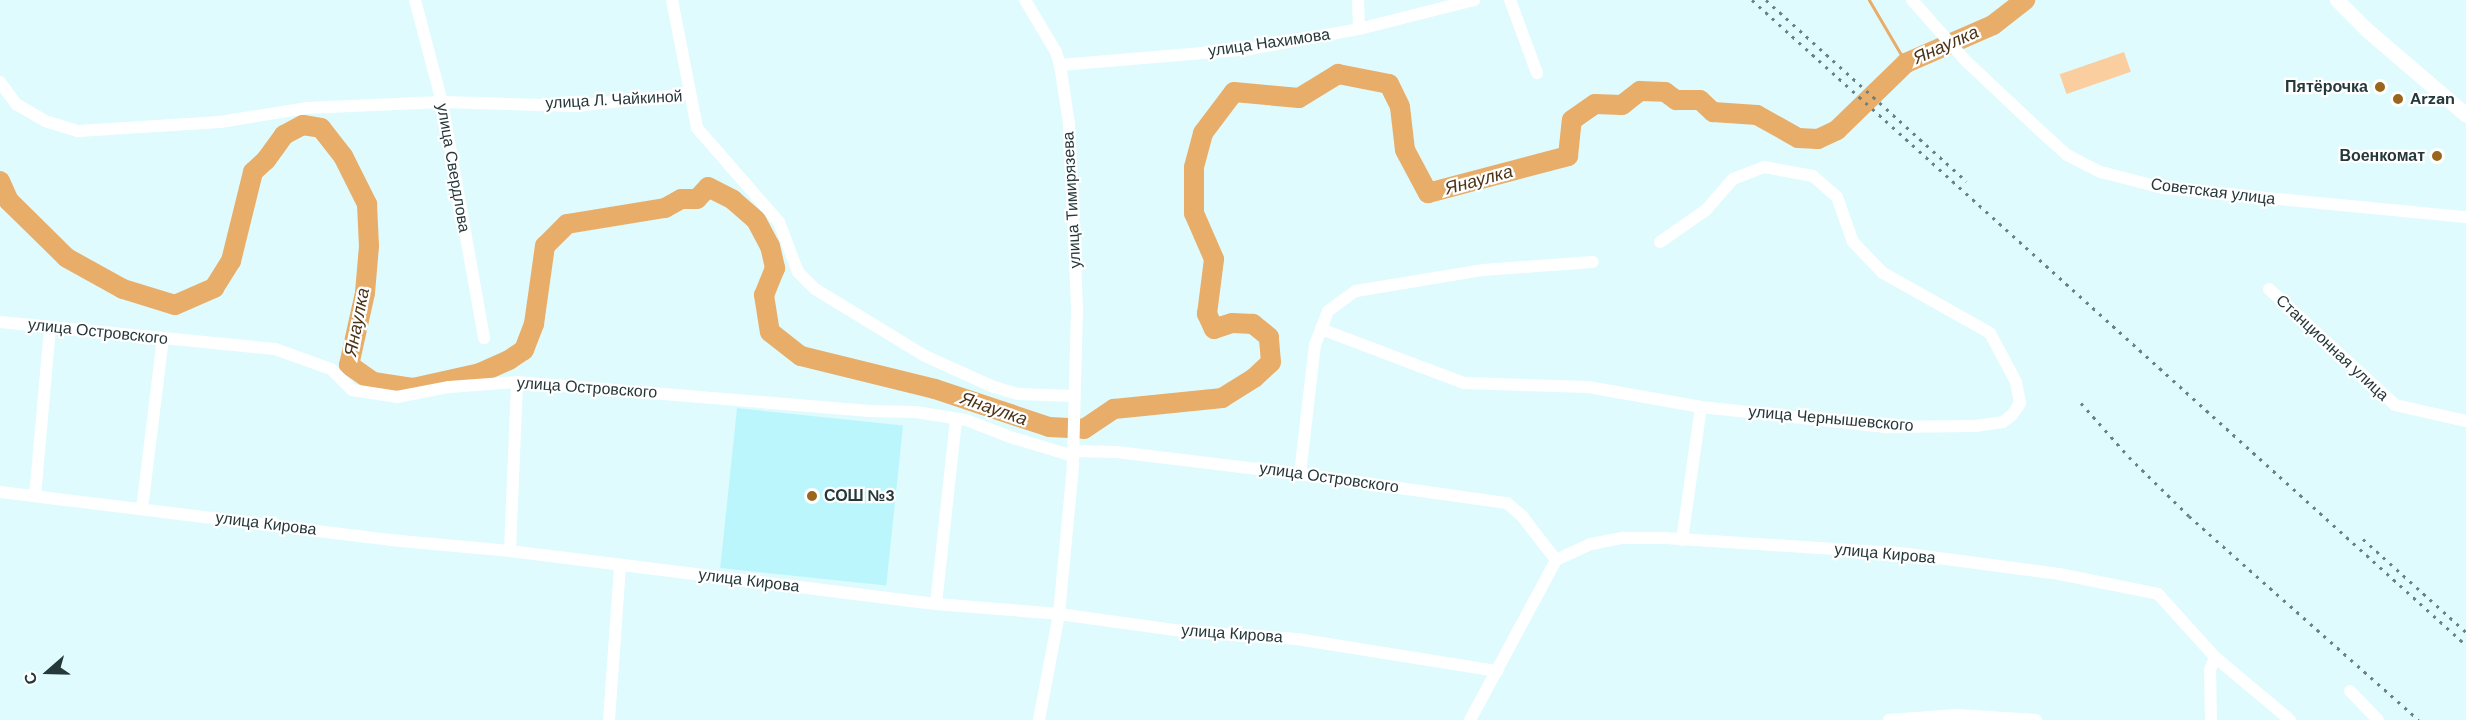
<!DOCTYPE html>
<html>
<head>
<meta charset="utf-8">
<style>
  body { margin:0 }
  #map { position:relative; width:2466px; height:720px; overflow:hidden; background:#dffbfe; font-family:"DM Sans",sans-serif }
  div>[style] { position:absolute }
  .built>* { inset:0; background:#bcf6fd; transform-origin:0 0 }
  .green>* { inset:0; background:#face9e; transform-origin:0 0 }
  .stream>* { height:3px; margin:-1.5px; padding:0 1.5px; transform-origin:1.5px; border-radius:1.5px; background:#e8ad69 }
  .river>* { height:20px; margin:-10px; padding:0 10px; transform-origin:10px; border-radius:10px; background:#e8ad69 }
  .minor>* { height:12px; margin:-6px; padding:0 6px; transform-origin:6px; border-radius:6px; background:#fff }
  .tertiary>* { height:15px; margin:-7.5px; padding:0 7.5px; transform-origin:7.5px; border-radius:7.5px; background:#fff }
  .rail>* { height:3px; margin-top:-1.5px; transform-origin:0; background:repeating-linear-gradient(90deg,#6b8284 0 3px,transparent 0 9px) }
  .dots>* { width:16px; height:16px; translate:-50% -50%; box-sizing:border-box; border:3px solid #fff; border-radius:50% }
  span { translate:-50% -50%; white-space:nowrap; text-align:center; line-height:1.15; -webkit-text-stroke:4.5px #fff; paint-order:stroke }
  .street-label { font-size:16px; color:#25383a }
  .poi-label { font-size:16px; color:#25383a; font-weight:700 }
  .right { translate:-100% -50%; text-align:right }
  .left { translate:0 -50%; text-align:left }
  .water-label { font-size:18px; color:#4d3417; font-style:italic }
  .north { position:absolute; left:18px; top:642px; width:60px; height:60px; -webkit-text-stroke:4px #fff; paint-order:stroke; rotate:250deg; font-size:16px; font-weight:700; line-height:24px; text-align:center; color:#25383a }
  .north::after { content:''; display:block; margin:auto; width:21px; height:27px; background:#25383a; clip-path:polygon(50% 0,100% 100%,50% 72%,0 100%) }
</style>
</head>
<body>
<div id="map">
  <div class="built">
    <div style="left:737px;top:408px;width:167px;height:161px;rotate:6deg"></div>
  </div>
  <div class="green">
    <div style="left:2124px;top:52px;width:21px;height:68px;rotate:71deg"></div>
  </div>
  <div class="stream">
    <div style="left:1869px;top:0;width:73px;rotate:59.6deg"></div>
  </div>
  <div class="river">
    <div style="left:0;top:181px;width:22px;rotate:66deg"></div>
    <div style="left:9px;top:201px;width:81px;rotate:44.5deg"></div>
    <div style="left:67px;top:258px;width:64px;rotate:29deg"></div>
    <div style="left:123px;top:289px;width:54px;rotate:17.1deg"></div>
    <div style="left:175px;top:305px;width:43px;rotate:-23.6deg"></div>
    <div style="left:214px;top:288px;width:32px;rotate:-58deg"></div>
    <div style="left:231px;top:261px;width:92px;rotate:-76.1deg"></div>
    <div style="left:253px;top:172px;width:18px;rotate:-43deg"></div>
    <div style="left:266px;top:160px;width:31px;rotate:-54deg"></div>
    <div style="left:284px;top:135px;width:21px;rotate:-28deg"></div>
    <div style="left:303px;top:125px;width:18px;rotate:9deg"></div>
    <div style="left:321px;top:128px;width:36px;rotate:52deg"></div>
    <div style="left:343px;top:156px;width:54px;rotate:63.4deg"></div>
    <div style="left:367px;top:204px;width:42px;rotate:87.3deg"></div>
    <div style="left:369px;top:246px;width:47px;rotate:94.9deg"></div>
    <div style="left:365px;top:293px;width:74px;rotate:102.5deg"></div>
    <div style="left:349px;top:365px;width:29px;rotate:35deg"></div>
    <div style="left:373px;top:382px;width:40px;rotate:8.5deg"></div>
    <div style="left:413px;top:388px;width:69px;rotate:-12.6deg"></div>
    <div style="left:480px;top:373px;width:32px;rotate:-24deg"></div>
    <div style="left:509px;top:360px;width:18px;rotate:-34deg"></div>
    <div style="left:524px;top:350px;width:28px;rotate:-69deg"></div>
    <div style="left:534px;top:324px;width:79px;rotate:-82deg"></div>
    <div style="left:545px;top:246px;width:31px;rotate:-45deg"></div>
    <div style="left:567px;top:224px;width:99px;rotate:-9.3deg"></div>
    <div style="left:665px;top:208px;width:18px;rotate:-29deg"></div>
    <div style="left:681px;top:199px;width:16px"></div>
    <div style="left:697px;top:199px;width:16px;rotate:-47deg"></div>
    <div style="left:708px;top:187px;width:28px;rotate:27deg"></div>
    <div style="left:733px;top:200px;width:30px;rotate:41deg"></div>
    <div style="left:756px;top:220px;width:30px;rotate:62deg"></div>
    <div style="left:770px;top:246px;width:23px;rotate:77deg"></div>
    <div style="left:775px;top:268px;width:29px;rotate:112deg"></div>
    <div style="left:764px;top:295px;width:37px;rotate:81deg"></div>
    <div style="left:770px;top:332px;width:39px;rotate:38deg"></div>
    <div style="left:801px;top:356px;width:138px;rotate:13.8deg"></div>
    <div style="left:935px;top:389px;width:120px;rotate:18.4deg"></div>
    <div style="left:1049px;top:427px;width:35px;rotate:3deg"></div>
    <div style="left:1084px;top:429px;width:36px;rotate:-34deg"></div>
    <div style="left:1114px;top:409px;width:109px;rotate:-5.8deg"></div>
    <div style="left:1222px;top:398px;width:38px;rotate:-32deg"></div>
    <div style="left:1254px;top:378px;width:23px;rotate:-43deg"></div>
    <div style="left:1271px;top:362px;width:25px;rotate:-95deg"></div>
    <div style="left:1269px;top:337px;width:21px;rotate:-141deg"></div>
    <div style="left:1253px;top:324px;width:21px;rotate:-177deg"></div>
    <div style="left:1232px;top:323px;width:19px;rotate:162deg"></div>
    <div style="left:1214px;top:329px;width:17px;rotate:-115deg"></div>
    <div style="left:1207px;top:314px;width:55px;rotate:-82.7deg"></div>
    <div style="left:1214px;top:259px;width:50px;rotate:-113.5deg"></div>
    <div style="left:1194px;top:213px;width:46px;rotate:-90deg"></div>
    <div style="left:1194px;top:167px;width:35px;rotate:-75deg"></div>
    <div style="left:1203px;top:133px;width:51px;rotate:-52.9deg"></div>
    <div style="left:1234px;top:92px;width:65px;rotate:5.3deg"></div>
    <div style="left:1299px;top:98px;width:46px;rotate:-31.6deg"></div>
    <div style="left:1338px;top:74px;width:52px;rotate:11.1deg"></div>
    <div style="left:1389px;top:84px;width:25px;rotate:64deg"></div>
    <div style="left:1400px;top:107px;width:43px;rotate:83.4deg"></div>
    <div style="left:1405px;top:150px;width:49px;rotate:61.9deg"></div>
    <div style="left:1428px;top:193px;width:145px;rotate:-14.8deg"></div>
    <div style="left:1568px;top:156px;width:36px;rotate:-84deg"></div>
    <div style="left:1572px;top:120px;width:28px;rotate:-35deg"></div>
    <div style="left:1595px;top:104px;width:27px;rotate:2deg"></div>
    <div style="left:1622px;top:105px;width:23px;rotate:-38deg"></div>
    <div style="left:1640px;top:91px;width:25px;rotate:2deg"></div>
    <div style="left:1665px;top:92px;width:14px;rotate:36deg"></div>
    <div style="left:1676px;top:100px;width:24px"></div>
    <div style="left:1700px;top:100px;width:18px;rotate:43deg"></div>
    <div style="left:1713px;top:112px;width:44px;rotate:3.9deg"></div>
    <div style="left:1757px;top:115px;width:47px;rotate:29.3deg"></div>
    <div style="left:1798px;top:138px;width:20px;rotate:3deg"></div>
    <div style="left:1818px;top:139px;width:21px;rotate:-25deg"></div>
    <div style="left:1837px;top:130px;width:96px;rotate:-44.2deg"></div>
    <div style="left:1906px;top:63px;width:95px;rotate:-23.6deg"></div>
    <div style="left:1993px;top:25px;width:41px;rotate:-38deg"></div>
  </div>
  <div class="minor">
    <div style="left:415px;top:0;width:106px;rotate:75.2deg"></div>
    <div style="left:442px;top:102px;width:240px;rotate:79.9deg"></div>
    <div style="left:672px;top:0;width:130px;rotate:78.9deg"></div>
    <div style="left:697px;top:128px;width:125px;rotate:48.9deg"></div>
    <div style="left:779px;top:222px;width:53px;rotate:69.2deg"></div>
    <div style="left:798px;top:272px;width:24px;rotate:45deg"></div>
    <div style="left:815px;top:289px;width:129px;rotate:31.3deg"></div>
    <div style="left:925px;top:356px;width:76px;rotate:24.2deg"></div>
    <div style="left:994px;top:387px;width:25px;rotate:16deg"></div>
    <div style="left:1018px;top:394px;width:56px;rotate:2deg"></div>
    <div style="left:1025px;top:0;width:61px;rotate:59.2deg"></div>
    <div style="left:1056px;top:52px;width:14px;rotate:73deg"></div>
    <div style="left:1060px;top:65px;width:60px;rotate:81.3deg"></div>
    <div style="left:1069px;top:124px;width:184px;rotate:87.5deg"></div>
    <div style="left:1077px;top:308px;width:158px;rotate:91.5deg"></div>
    <div style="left:1073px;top:466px;width:149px;rotate:95.4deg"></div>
    <div style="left:1059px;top:614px;width:108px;rotate:100.7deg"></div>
    <div style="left:1358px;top:0;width:29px;rotate:88deg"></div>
    <div style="left:1510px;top:0;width:78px;rotate:69.7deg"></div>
    <div style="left:1912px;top:0;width:81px;rotate:48.5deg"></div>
    <div style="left:1966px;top:61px;width:95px;rotate:43.3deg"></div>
    <div style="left:2035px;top:126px;width:43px;rotate:42.2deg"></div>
    <div style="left:2067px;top:155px;width:38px;rotate:27deg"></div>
    <div style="left:2101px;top:172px;width:64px;rotate:14.5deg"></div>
    <div style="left:2163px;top:188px;width:304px;rotate:5.5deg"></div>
    <div style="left:1060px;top:65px;width:191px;rotate:-4.8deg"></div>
    <div style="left:1250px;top:49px;width:111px;rotate:-10.4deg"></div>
    <div style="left:1359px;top:29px;width:119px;rotate:-14.2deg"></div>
    <div style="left:0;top:82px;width:27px;rotate:54deg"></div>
    <div style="left:16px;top:104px;width:34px;rotate:30deg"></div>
    <div style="left:45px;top:121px;width:34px;rotate:17deg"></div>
    <div style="left:78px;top:131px;width:142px;rotate:-3.6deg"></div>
    <div style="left:220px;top:122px;width:87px;rotate:-9.2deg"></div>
    <div style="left:306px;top:108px;width:136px;rotate:-2.5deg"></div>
    <div style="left:442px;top:102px;width:132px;rotate:1.7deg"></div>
    <div style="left:574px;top:106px;width:116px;rotate:-6deg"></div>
    <div style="left:2269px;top:289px;width:171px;rotate:42.6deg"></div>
    <div style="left:2395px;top:405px;width:73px;rotate:12.7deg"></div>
    <div style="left:0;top:322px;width:276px;rotate:5.6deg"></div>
    <div style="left:275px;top:349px;width:59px;rotate:19.7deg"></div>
    <div style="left:331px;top:369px;width:30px;rotate:45deg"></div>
    <div style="left:352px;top:390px;width:46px;rotate:8.8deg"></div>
    <div style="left:397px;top:397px;width:53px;rotate:-10.9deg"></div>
    <div style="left:449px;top:387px;width:68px;rotate:-4.2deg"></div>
    <div style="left:517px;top:382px;width:351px;rotate:4.7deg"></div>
    <div style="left:867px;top:411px;width:49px;rotate:1.2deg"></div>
    <div style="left:916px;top:412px;width:51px;rotate:9.1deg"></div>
    <div style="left:966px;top:420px;width:47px;rotate:21.1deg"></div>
    <div style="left:1010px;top:437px;width:66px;rotate:16.8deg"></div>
    <div style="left:1321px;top:329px;width:153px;rotate:20.7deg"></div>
    <div style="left:1464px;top:383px;width:124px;rotate:1.8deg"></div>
    <div style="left:1588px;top:387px;width:115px;rotate:10deg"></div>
    <div style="left:1701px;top:407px;width:184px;rotate:6.2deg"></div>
    <div style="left:1884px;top:427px;width:91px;rotate:-0.6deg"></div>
    <div style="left:1975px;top:426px;width:28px;rotate:-8deg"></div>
    <div style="left:2003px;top:422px;width:11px;rotate:-38deg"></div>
    <div style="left:2012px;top:415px;width:14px;rotate:-56deg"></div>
    <div style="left:2020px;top:403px;width:21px;rotate:-101deg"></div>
    <div style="left:2016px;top:382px;width:55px;rotate:-118deg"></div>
    <div style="left:1990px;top:333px;width:123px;rotate:-150.7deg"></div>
    <div style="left:1883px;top:273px;width:43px;rotate:-134.1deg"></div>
    <div style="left:1853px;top:242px;width:48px;rotate:-109.6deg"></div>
    <div style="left:1837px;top:197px;width:32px;rotate:-139deg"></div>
    <div style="left:1813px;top:176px;width:50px;rotate:-169.6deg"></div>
    <div style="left:1764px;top:167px;width:33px;rotate:159deg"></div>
    <div style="left:1733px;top:179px;width:41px;rotate:131.1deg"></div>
    <div style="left:1706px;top:210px;width:56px;rotate:145.2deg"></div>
    <div style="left:1074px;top:451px;width:43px;rotate:1.3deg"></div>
    <div style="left:1117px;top:452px;width:184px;rotate:6.9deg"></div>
    <div style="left:1300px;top:474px;width:209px;rotate:8deg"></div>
    <div style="left:1507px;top:503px;width:20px;rotate:41deg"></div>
    <div style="left:1522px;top:516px;width:56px;rotate:52.3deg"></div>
    <div style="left:1300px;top:474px;width:130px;rotate:-83.4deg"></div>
    <div style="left:1315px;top:345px;width:36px;rotate:-69deg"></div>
    <div style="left:1328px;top:311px;width:34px;rotate:-36deg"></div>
    <div style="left:1356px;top:291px;width:129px;rotate:-9.4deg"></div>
    <div style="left:1483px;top:270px;width:110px;rotate:-4.2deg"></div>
    <div style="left:0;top:492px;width:393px;rotate:7deg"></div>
    <div style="left:390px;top:540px;width:121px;rotate:5.2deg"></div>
    <div style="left:510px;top:551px;width:429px;rotate:7.1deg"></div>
    <div style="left:936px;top:604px;width:123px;rotate:4.6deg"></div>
    <div style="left:1059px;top:614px;width:123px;rotate:7.9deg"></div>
    <div style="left:1181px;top:631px;width:116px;rotate:3.9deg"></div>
    <div style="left:1297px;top:639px;width:203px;rotate:9.1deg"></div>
    <div style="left:35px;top:496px;width:169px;rotate:-84.9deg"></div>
    <div style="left:142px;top:509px;width:171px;rotate:-83deg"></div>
    <div style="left:1682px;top:540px;width:134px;rotate:-81.9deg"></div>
    <div style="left:510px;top:551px;width:169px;rotate:-87.6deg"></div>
    <div style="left:936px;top:604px;width:185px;rotate:-83.8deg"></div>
    <div style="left:2350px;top:691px;width:40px;rotate:46deg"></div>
    <div style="left:609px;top:720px;width:154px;rotate:-85.9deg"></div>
    <div style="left:1470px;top:720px;width:182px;rotate:-61.7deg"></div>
    <div style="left:1556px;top:560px;width:38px;rotate:-25deg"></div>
    <div style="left:1591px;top:544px;width:33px;rotate:-11deg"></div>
    <div style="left:1623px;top:538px;width:42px"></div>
    <div style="left:1665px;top:538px;width:235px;rotate:3.7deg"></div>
    <div style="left:1900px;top:553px;width:160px;rotate:7.5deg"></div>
    <div style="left:2059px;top:574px;width:101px;rotate:11.4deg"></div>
    <div style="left:2158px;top:594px;width:85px;rotate:47.9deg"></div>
    <div style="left:2215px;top:657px;width:98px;rotate:40deg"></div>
    <div style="left:1889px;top:720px;width:68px;rotate:-4.2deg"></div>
    <div style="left:1957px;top:715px;width:79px;rotate:3.6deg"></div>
    <div style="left:2211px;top:720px;width:50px;rotate:-91.1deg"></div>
    <div style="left:2210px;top:670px;width:14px;rotate:-69deg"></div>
  </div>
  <div class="tertiary">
    <div style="left:2337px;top:0;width:42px;rotate:45deg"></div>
    <div style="left:2367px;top:30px;width:130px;rotate:40.6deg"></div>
  </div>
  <div class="rail">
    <div style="left:1752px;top:0;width:962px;rotate:42.09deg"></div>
    <div style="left:1766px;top:0;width:270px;rotate:42.1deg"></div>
    <div style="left:2081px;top:403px;width:72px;rotate:48.4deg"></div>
    <div style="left:2129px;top:457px;width:84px;rotate:44.5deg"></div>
    <div style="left:2189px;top:516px;width:307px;rotate:41.6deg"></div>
    <div style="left:2363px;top:539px;width:139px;rotate:42.1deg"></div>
  </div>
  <div class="dots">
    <div style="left:2380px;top:87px;background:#9a651d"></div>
    <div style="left:2398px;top:99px;background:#9a651d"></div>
    <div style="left:2437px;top:156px;background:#9a651d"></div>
    <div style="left:812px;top:496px;background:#9a651d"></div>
  </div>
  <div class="street-label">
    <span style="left:1269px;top:43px;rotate:-8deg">улица Нахимова</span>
    <span style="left:614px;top:100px;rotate:-3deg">улица Л. Чайкиной</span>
    <span style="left:453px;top:168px;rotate:80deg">улица Свердлова</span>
    <span style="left:2213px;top:192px;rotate:7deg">Советская улица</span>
    <span style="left:1072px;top:200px;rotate:-93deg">улица Тимирязева</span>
    <span style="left:98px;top:332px;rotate:6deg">улица Островского</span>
    <span style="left:2332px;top:348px;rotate:43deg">Станционная улица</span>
    <span style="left:587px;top:388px;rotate:4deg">улица Островского</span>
    <span style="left:1831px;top:419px;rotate:5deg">улица Чернышевского</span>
    <span style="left:1329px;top:478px;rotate:8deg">улица Островского</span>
    <span style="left:266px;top:524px;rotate:7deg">улица Кирова</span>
    <span style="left:1885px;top:554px;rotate:5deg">улица Кирова</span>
    <span style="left:749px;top:581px;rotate:7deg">улица Кирова</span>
    <span style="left:1232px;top:634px;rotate:4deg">улица Кирова</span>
  </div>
  <div class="poi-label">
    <span class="right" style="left:2368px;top:87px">Пятёрочка</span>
    <span class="left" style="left:2410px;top:99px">Arzan</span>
    <span class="right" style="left:2425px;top:156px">Военкомат</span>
    <span class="left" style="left:824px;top:496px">СОШ №3</span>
  </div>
  <div class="water-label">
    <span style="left:1946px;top:45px;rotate:-24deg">Янаулка</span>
    <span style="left:1479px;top:180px;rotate:-15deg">Янаулка</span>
    <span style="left:357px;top:322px;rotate:-79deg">Янаулка</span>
    <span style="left:994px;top:409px;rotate:19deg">Янаулка</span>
  </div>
  <div class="north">С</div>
</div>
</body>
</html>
